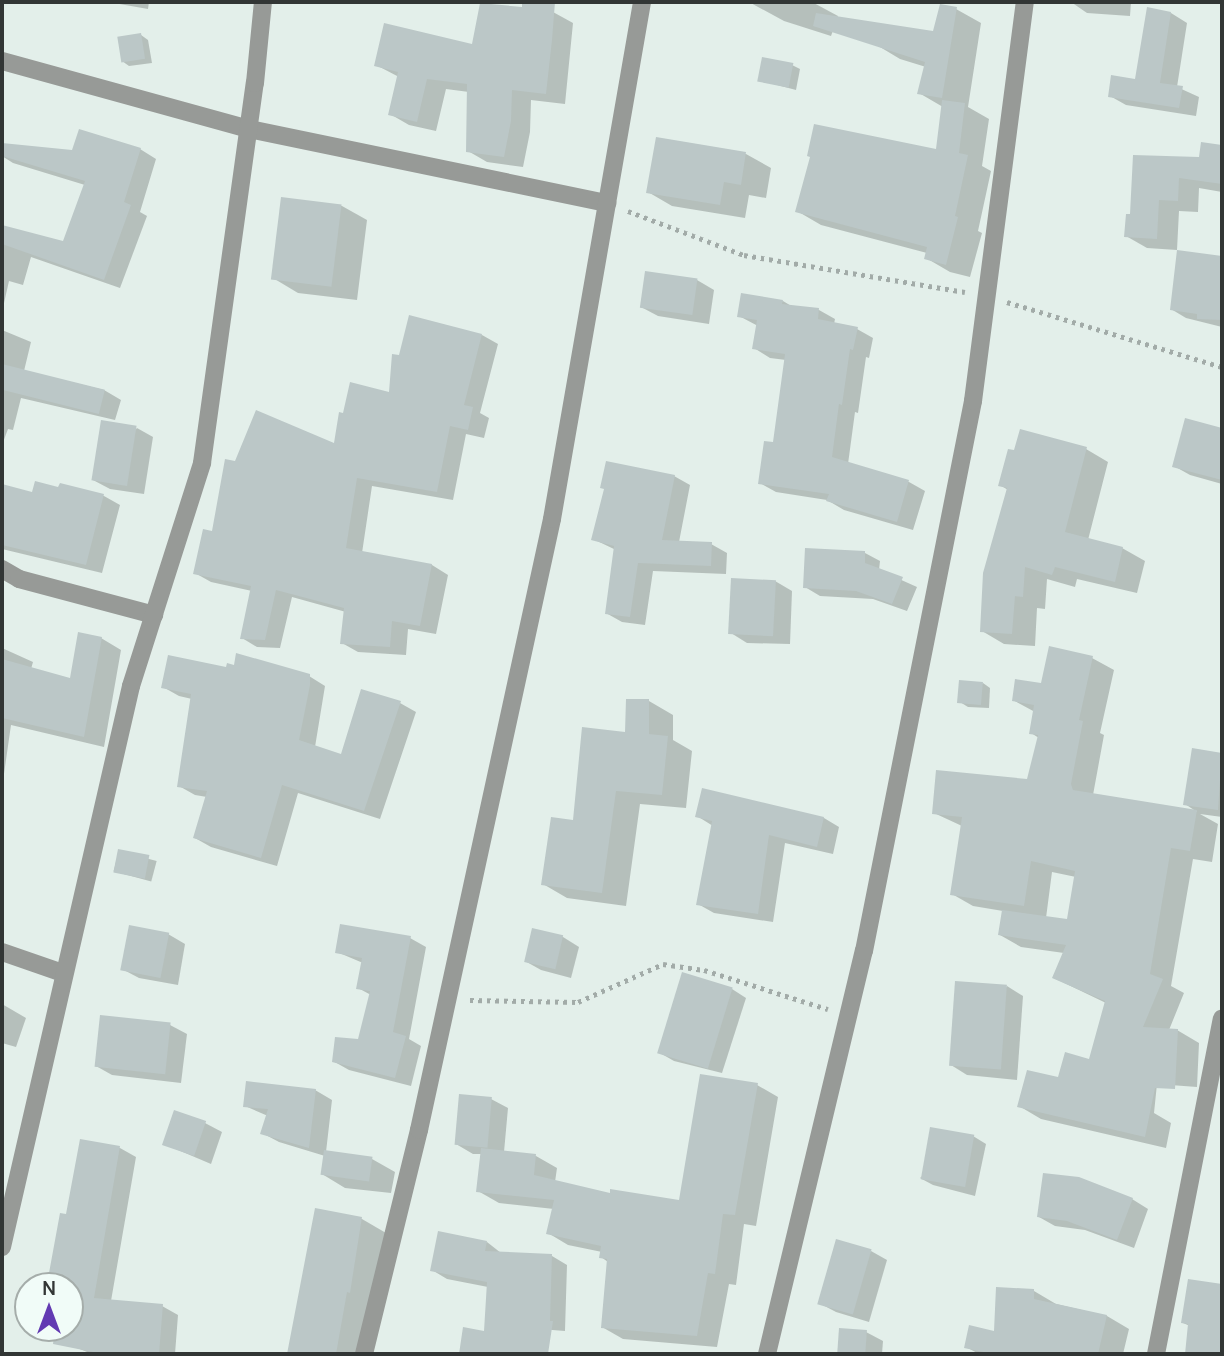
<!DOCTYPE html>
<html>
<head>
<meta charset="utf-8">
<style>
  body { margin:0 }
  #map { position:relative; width:1224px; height:1356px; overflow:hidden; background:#e3efea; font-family:Manrope,sans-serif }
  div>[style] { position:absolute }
  .shadow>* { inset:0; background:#0003; transform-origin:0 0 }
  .building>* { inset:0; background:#bbc7c7; transform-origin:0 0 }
  .path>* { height:4.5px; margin-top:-2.25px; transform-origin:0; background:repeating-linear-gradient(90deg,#a2aba8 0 3.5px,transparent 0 8.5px) }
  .minor>* { height:18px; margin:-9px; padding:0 9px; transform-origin:9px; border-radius:9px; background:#979a97 }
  span { translate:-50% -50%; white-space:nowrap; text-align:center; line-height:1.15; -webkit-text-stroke:6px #f1fcf8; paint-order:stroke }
  .frame { position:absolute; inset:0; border:4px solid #323635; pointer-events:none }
  .north { position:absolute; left:14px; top:1272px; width:70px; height:70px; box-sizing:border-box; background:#f1fcf8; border:2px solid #a5adaa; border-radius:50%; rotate:0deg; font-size:19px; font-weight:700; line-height:28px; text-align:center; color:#323635 }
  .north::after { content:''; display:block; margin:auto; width:24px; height:32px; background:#623ab2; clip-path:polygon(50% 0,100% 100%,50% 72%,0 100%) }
</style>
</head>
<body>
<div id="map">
  <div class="shadow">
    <div style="clip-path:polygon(108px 2px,149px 2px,148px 9px)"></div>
    <div style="clip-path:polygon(749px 2px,812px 2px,838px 16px,831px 36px,784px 21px)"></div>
    <div style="clip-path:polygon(1071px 2px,1131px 2px,1130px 16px,1087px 13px)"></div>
    <div style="clip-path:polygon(956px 9px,981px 23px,968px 107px,989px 119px,982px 166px,991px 171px,978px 231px,982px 233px,970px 277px,950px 272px,926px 258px,927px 253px,821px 225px,797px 211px,937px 151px,943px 107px,919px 93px,926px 67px,900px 59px,875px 44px,934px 33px)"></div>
    <div style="clip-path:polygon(1148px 9px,1171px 13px,1187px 23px,1177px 87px,1199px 97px,1196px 116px,1126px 105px,1110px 96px,1136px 81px)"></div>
    <div style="clip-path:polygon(553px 12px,573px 23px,565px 104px,531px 100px,530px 132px,523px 167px,487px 162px,468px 151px,469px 92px,446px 89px,436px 131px,409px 125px,390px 114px,399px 77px,376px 65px,473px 46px)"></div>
    <div style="clip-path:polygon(141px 35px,148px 40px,152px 63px,129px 66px,122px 61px)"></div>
    <div style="clip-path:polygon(792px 65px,800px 69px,796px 90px,758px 80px)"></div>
    <div style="clip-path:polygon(657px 139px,746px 154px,771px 168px,766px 198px,749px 195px,745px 218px,672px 206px,648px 192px)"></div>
    <div style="clip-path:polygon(1202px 144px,1222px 147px,1222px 192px,1199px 188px,1198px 212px,1179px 211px,1177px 250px,1147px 248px,1126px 236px,1132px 216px,1200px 159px)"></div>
    <div style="clip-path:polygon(2px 145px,73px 152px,140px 149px,156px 159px,140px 212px,147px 216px,120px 288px,31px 257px,23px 285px,9px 281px,2px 312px,2px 226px,64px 243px,85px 185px,13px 163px,2px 156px)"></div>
    <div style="clip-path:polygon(283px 199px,342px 206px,367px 220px,357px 300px,298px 293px,273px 278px)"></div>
    <div style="clip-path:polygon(1179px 252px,1222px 258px,1222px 327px,1186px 318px,1171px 309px)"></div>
    <div style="clip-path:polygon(697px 280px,714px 290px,709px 324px,658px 316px,641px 307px)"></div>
    <div style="clip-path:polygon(783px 301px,793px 307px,819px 310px,835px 319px,834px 324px,857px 329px,873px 338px,869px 358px,866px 357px,858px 413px,855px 412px,848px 464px,909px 482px,925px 491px,913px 530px,844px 510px,827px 500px,776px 492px,760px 483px,774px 444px,786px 360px,770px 358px,754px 348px,758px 326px,739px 316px)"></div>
    <div style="clip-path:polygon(2px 330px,31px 342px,24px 371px,104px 390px,121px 400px,115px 420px,21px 398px,13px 430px,8px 429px,2px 445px)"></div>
    <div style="clip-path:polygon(482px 335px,498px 344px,480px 413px,489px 418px,484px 438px,466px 434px,453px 500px,372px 486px,362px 553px,432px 565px,448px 575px,436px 634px,408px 629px,406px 655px,358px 652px,342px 643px,346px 612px,292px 597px,280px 648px,257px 647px,242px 638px,252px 591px,211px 582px,195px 573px,213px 533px,236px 463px,335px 445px,391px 394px,400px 357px)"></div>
    <div style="clip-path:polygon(1186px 420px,1222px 429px,1222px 484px,1190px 475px,1174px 466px)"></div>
    <div style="clip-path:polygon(137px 428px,153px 437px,144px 494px,110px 489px,93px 480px)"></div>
    <div style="clip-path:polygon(1086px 449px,1108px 462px,1088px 540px,1122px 548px,1145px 561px,1137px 593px,1077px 579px,1075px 587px,1047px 579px,1045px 609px,1037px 608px,1035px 646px,1004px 644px,982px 631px,1008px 490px,1000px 485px)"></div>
    <div style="clip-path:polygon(674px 476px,690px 485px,679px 542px,711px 544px,727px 553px,726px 574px,653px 571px,645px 625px,622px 622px,606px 613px,616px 550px,593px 539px)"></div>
    <div style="clip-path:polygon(61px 485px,104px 496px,120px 505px,102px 573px,2px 549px,2px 486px,33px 494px,60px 489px)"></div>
    <div style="clip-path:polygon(865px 553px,880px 561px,879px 570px,917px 587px,907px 611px,873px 599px,820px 596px,805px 587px)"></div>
    <div style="clip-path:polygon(775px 581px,792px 591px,790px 644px,747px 643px,731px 633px)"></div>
    <div style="clip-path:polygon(101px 638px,121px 650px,104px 747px,11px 725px,2px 788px,2px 648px,33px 662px,31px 669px,71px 681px)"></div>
    <div style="clip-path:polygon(evenodd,1092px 658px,1114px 670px,1100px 733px,1104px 735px,1093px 795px,1197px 812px,1185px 804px,1193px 750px,1222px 754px,1222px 817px,1200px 814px,1218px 824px,1212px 862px,1193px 859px,1171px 986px,1184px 993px,1169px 1030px,1177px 1030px,1199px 1043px,1197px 1087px,1157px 1084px,1154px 1113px,1171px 1123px,1166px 1148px,1041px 1119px,1019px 1106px,1090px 1061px,1106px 1003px,1054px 978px,1064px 953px,1021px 947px,1000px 935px,1003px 911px,973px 906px,952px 894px,962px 826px,934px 813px,1028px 781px,1039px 738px,1031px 733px,1035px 712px,1013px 700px,1092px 658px,1052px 872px,1076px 877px,1068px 921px,1046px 918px,1052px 872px)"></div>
    <div style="clip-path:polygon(227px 669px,309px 676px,325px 686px,315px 747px,343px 756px,400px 703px,416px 712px,380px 819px,298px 793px,277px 866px,211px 847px,195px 838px,207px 797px,195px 795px,179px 786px,192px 699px,179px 696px,163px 687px)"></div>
    <div style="clip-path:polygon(983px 683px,990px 688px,989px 708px,968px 707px,960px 702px)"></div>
    <div style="clip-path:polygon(649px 701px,673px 715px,673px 740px,692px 751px,686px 808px,640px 804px,626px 906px,567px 898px,543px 884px,575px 822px)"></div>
    <div style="clip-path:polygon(703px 790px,824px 818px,839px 827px,833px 854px,785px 843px,773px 922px,714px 913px,698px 904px,713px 826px,697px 816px)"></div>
    <div style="left:119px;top:851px;width:39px;height:21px;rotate:15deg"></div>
    <div style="clip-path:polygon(533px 930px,563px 937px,579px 947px,571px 978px,541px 970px,525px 961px)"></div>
    <div style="clip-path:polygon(168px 934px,185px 944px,178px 985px,139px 978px,122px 969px)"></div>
    <div style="clip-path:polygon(410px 938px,426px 947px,409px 1039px,421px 1046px,411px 1086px,349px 1070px,333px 1061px,359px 1041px,371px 995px,358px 988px,363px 963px,337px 952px)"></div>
    <div style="clip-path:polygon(1007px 986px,1023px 996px,1017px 1080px,967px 1075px,951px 1065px)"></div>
    <div style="clip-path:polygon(732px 989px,746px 998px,722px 1073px,674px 1061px,660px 1053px)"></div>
    <div style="clip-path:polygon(2px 1004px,26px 1018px,16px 1047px,2px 1043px)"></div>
    <div style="clip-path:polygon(170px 1025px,187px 1034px,181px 1083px,112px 1075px,96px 1066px)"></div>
    <div style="clip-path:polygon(757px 1085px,778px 1097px,756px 1226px,744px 1224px,736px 1285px,729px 1284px,717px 1347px,623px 1339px,602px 1327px,608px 1262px,601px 1257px,602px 1252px,568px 1245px,548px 1233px,554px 1209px,499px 1203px,478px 1191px,482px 1154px,473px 1154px,456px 1144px,491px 1099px,508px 1108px,504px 1152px,536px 1156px,557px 1168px,555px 1182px,611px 1196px,680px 1202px)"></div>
    <div style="clip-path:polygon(315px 1090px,332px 1100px,326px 1152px,372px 1159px,395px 1172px,391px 1193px,345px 1188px,322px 1174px,325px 1156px,279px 1142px,262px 1133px,268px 1116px,245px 1106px)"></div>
    <div style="clip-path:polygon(205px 1123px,222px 1132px,211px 1164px,164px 1144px)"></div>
    <div style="clip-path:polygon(973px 1136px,986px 1144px,975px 1196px,933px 1185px,920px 1178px)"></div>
    <div style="clip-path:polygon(82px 1141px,120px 1148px,136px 1157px,111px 1301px,162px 1306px,178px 1315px,175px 1354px,92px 1354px,55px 1339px,57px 1328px,70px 1328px,70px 1286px,64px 1286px,65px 1280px,51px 1272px,67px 1216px)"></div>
    <div style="clip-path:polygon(1132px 1199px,1148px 1209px,1134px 1248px,1085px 1230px,1055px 1226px,1039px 1217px)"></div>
    <div style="clip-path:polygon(316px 1210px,362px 1219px,386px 1233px,363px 1354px,289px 1354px)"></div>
    <div style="clip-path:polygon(487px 1242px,501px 1253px,552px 1256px,567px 1265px,565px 1331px,502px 1326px,488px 1287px,447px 1279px,432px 1270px)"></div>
    <div style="clip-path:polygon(871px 1251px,887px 1260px,869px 1322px,836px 1312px,819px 1303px)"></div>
    <div style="clip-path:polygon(1189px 1281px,1222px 1286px,1222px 1354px,1187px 1354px,1190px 1326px,1183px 1323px)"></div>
    <div style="clip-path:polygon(1034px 1291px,1056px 1304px,1107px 1316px,1129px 1329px,1123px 1354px,979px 1354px,966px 1347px,995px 1333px)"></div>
    <div style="clip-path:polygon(841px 1330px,866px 1332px,883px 1341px,882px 1354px,839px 1354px)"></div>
  </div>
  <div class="building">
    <div style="clip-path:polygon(522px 2px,555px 2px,552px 40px,546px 94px,512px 90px,511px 121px,504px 157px,466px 152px,467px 84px,427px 79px,417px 122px,388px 115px,398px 72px,374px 66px,384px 23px,472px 44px,480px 3px,522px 7px)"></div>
    <div style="clip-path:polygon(940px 4px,957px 7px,942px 98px,917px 94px,925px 62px,813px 26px,816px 13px,933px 31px)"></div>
    <div style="clip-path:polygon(1147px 7px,1171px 12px,1160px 83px,1183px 86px,1179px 108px,1108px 97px,1111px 75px,1135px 79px)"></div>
    <div style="left:141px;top:33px;width:26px;height:24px;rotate:81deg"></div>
    <div style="left:762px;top:57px;width:32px;height:25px;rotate:11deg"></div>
    <div style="clip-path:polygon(942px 100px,965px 103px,959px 153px,968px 155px,955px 216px,958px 217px,946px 265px,924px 259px,927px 247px,795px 212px,810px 157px,807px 156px,814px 124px,936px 149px)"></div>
    <div style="clip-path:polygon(79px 129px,141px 148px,124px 202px,131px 205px,104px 280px,2px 244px,2px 225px,63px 241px,85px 181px,2px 156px,2px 143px,72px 150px)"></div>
    <div style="clip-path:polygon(656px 137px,746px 152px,741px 185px,724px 182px,720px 205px,646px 193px)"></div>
    <div style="clip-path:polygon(1201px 142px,1222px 145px,1222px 184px,1179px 178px,1178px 201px,1159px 200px,1157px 239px,1124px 237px,1126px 214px,1130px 214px,1133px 155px,1199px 157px)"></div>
    <div style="left:281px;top:197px;width:61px;height:83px;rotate:7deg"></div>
    <div style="clip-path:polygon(1177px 250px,1222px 256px,1222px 320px,1197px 319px,1197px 314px,1170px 310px)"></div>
    <div style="left:645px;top:271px;width:53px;height:37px;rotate:8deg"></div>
    <div style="clip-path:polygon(741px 293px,783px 300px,782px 304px,819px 308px,818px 319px,858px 327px,853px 350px,850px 349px,842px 405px,839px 404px,832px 457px,909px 480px,897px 522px,826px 501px,829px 494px,758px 484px,764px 441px,773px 442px,785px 354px,752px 349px,757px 320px,737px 317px)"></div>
    <div style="clip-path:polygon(409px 315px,482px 334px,464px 405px,473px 407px,468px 430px,450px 426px,437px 492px,357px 478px,346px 548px,432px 564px,420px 626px,392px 621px,390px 647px,340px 644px,344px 608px,276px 590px,265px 640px,240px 639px,251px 586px,193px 574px,203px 529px,212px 531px,225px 459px,235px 461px,256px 410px,334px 443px,339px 412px,343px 413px,350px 382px,389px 392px,392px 354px,399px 355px)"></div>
    <div style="left:2px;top:364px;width:106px;height:25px;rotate:14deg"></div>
    <div style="clip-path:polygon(1185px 418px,1222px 428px,1222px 480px,1172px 467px)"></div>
    <div style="left:101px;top:420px;width:36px;height:61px;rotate:9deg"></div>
    <div style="clip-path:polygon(1020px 429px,1087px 447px,1065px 532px,1123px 547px,1115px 582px,1055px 567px,1052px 575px,1025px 567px,1023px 597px,1015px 596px,1012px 634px,980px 632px,983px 573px,1007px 488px,998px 486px,1008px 449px,1014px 450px)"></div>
    <div style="clip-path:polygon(606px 461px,675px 475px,662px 540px,712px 542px,711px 566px,638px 563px,630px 617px,605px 614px,614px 546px,591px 540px,604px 489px,600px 488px)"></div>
    <div style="clip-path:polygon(35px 481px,58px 487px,60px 483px,104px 494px,86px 565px,2px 545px,2px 484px,32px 492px)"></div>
    <div style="clip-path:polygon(805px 548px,865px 551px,865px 563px,903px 577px,892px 604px,856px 591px,803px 588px)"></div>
    <div style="left:731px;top:578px;width:45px;height:56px;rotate:3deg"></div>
    <div style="clip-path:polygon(78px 632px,102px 637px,84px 737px,2px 718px,2px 659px,70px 678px)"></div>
    <div style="clip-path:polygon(1049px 646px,1093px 656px,1079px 720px,1083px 721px,1071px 784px,1073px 790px,1197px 810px,1190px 851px,1171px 848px,1150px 974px,1163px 979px,1143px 1027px,1178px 1029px,1175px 1089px,1155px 1088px,1145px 1137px,1017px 1107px,1027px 1070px,1058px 1077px,1065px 1052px,1089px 1059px,1105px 1001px,1052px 978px,1066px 945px,998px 935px,1002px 910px,1067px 919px,1075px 871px,1031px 861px,1024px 906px,950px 895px,962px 817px,932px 814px,936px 770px,1027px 779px,1038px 735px,1029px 734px,1034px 705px,1012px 701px,1015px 679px,1041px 683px)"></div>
    <div style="clip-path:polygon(236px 653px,310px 674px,310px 685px,299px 740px,341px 754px,361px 689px,401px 701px,364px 811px,282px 785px,261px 858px,193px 838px,207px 791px,177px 787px,191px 694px,161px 688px,168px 655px,226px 667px,227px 663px,234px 665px)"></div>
    <div style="left:959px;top:680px;width:24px;height:23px;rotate:5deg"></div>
    <div style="clip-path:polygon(626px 699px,649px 699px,649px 734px,668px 736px,662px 795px,616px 791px,602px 893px,541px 885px,551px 817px,573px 820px,582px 727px,625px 732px)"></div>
    <div style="clip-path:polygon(1192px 748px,1222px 753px,1218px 810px,1183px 805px)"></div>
    <div style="clip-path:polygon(702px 788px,824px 817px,817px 847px,769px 835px,758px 914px,696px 905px,712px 821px,695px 817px)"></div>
    <div style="left:118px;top:849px;width:32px;height:24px;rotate:11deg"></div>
    <div style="clip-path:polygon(340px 924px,411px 936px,393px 1032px,406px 1036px,395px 1078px,332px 1062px,335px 1037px,358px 1039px,370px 991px,356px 989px,362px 958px,335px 953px)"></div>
    <div style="left:129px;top:925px;width:41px;height:46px;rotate:11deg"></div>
    <div style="left:532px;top:928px;width:32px;height:35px;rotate:13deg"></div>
    <div style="left:682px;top:972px;width:53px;height:85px;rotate:17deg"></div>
    <div style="left:955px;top:981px;width:52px;height:85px;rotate:4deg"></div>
    <div style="left:100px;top:1015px;width:71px;height:52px;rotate:6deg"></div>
    <div style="clip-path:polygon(700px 1074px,758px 1083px,735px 1215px,723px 1214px,715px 1274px,708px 1273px,697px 1336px,601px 1328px,607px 1259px,599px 1258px,601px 1246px,546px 1234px,554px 1200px,476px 1192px,481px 1148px,536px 1154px,534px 1175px,610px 1193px,610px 1189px,679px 1200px)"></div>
    <div style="clip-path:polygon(246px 1081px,316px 1089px,309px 1148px,260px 1134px,268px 1109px,243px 1107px)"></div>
    <div style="left:459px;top:1094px;width:33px;height:51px;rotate:5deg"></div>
    <div style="left:174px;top:1110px;width:34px;height:37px;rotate:19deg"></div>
    <div style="left:930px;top:1127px;width:45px;height:53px;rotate:10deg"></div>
    <div style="clip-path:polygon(80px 1139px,120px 1146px,94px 1298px,163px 1304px,159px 1354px,103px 1354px,53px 1344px,55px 1328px,70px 1328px,70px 1286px,62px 1286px,64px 1275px,49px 1273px,60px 1213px,66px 1214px)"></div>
    <div style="left:324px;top:1150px;width:49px;height:25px;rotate:8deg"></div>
    <div style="clip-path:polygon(1043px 1173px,1079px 1177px,1133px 1198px,1117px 1240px,1067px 1221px,1037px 1217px)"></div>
    <div style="clip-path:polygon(315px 1208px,362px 1217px,350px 1293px,347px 1292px,336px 1354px,287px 1354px)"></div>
    <div style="clip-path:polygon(438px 1231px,487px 1241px,485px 1251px,552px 1254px,550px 1321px,553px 1321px,548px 1354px,459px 1354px,463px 1327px,484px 1331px,487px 1282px,430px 1271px)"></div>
    <div style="left:836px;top:1239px;width:37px;height:68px;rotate:16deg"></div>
    <div style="clip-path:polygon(1188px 1279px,1222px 1284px,1222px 1354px,1185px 1354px,1188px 1324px,1181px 1323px)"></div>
    <div style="clip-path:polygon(996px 1287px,1034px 1289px,1034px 1299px,1107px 1315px,1098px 1354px,993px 1354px,964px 1348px,969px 1325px,994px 1331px)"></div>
    <div style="left:839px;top:1328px;width:28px;height:26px;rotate:4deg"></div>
  </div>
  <div class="path">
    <div style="left:628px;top:211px;width:124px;rotate:20.8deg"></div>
    <div style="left:744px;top:255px;width:224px;rotate:9.5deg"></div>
    <div style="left:1007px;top:302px;width:225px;rotate:16.8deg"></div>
    <div style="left:470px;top:1000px;width:108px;rotate:1.1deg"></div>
    <div style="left:578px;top:1002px;width:93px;rotate:-24.1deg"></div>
    <div style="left:663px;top:964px;width:41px;rotate:8.3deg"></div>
    <div style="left:704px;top:970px;width:130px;rotate:17.5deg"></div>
  </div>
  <div class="minor">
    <div style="left:2px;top:61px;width:256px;rotate:15.4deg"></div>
    <div style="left:249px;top:129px;width:366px;rotate:11.7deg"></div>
    <div style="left:2px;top:569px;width:20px;rotate:30deg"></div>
    <div style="left:19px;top:579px;width:140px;rotate:14.9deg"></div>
    <div style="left:2px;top:952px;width:65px;rotate:19deg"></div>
    <div style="left:2px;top:1247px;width:576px;rotate:-77.05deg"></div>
    <div style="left:131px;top:686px;width:234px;rotate:-72.3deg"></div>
    <div style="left:202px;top:463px;width:384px;rotate:-82.1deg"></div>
    <div style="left:255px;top:83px;width:81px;rotate:-84.4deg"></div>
    <div style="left:364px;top:1354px;width:231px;rotate:-76.2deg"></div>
    <div style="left:419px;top:1130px;width:625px;rotate:-77.72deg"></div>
    <div style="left:552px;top:519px;width:525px;rotate:-80.12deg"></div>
    <div style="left:767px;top:1354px;width:415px;rotate:-76.5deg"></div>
    <div style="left:864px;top:951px;width:561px;rotate:-78.79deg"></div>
    <div style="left:973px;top:401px;width:402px;rotate:-82.6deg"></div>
    <div style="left:1156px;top:1354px;width:342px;rotate:-78.9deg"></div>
  </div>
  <div class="frame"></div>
  <div class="north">N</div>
</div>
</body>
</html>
